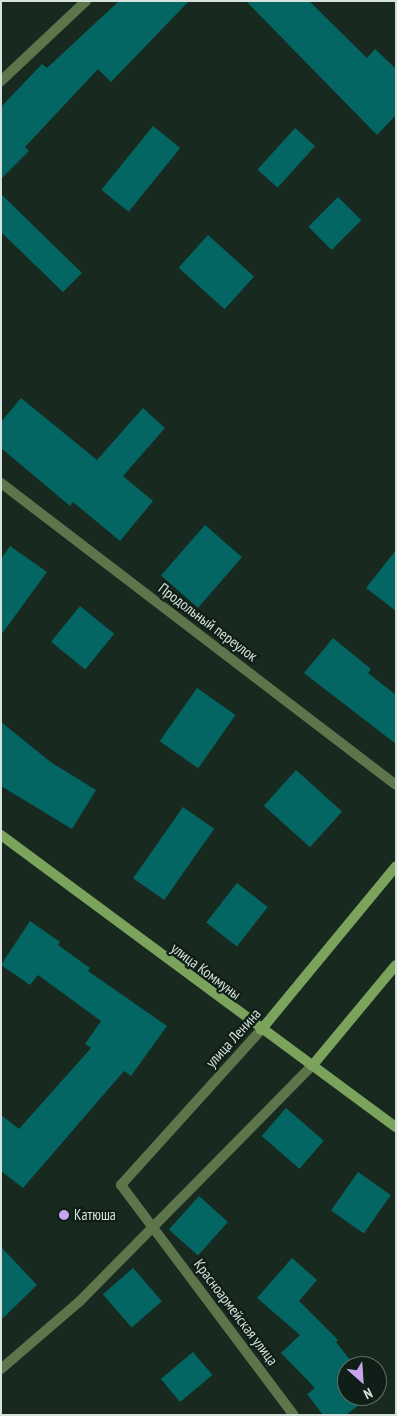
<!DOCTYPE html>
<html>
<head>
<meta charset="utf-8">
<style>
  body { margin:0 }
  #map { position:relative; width:397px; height:1416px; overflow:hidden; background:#182920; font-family:"PT Sans Narrow",sans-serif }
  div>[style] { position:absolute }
  .building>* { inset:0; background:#046662; transform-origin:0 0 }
  .street>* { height:10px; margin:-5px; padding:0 5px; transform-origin:5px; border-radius:5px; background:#5c754a }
  .secondary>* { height:10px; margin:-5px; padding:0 5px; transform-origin:5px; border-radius:5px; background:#7ba35c }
  .dots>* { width:14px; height:14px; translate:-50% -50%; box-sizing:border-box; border:2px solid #0f1f17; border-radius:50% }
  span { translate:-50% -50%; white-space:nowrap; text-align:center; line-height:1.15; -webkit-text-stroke:4.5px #0f1f17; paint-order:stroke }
  .street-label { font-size:15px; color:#d7e2dc }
  .poi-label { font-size:15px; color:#d7e2dc }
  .left { translate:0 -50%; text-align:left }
  .frame { position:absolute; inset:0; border:2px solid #d7e2dc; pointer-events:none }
  .north { position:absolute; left:337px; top:1356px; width:50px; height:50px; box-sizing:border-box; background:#0f1f17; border:1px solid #5f6d66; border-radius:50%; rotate:154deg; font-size:14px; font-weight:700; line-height:20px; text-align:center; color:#d7e2dc }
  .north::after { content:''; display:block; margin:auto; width:18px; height:22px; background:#c8a6ef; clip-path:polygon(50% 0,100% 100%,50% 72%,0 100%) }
</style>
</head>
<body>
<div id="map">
  <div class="building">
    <div style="clip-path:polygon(119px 1px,189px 1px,111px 82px,98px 69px,25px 147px,29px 151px,1px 179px,1px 107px,42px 64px,47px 68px)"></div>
    <div style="clip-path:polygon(246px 1px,309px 1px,367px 58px,375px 49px,396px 69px,396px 115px,377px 135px)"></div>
    <div style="left:153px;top:126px;width:35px;height:82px;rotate:39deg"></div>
    <div style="left:295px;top:128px;width:27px;height:56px;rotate:42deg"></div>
    <div style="clip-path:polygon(1px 194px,82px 273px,63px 292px,1px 232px)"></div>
    <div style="left:338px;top:197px;width:33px;height:42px;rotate:45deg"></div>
    <div style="left:208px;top:235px;width:62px;height:44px;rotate:42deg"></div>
    <div style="clip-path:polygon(21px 398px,97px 460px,143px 408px,165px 428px,123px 476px,153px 501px,120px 541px,73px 502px,70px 506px,1px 448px,1px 422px)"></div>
    <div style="left:205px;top:525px;width:49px;height:67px;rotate:41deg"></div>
    <div style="clip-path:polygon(10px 546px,47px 572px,1px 635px,1px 559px)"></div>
    <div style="clip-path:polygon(396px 550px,396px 611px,366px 588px)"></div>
    <div style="left:80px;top:606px;width:44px;height:46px;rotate:39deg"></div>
    <div style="clip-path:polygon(333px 638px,371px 669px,368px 673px,396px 695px,396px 744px,304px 673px)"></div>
    <div style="left:197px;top:688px;width:47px;height:65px;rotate:35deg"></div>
    <div style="clip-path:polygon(1px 722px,52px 763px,96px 790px,72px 829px,1px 786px)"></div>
    <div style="left:296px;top:770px;width:62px;height:48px;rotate:42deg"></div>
    <div style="left:183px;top:807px;width:38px;height:87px;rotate:35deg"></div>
    <div style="left:237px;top:883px;width:39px;height:50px;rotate:38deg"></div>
    <div style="clip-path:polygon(30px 921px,60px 942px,58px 945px,90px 968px,88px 971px,167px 1026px,131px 1076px,124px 1071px,23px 1188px,1px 1171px,1px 1115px,19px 1129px,91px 1048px,85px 1044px,101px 1021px,38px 975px,30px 985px,1px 965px)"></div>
    <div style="left:286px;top:1108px;width:50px;height:37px;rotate:41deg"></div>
    <div style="left:358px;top:1172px;width:40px;height:47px;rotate:35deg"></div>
    <div style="left:199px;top:1196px;width:39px;height:45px;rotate:42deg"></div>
    <div style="clip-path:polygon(1px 1247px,37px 1285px,1px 1320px)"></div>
    <div style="clip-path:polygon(292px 1258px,317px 1280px,299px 1301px,338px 1340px,336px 1342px,355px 1366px,347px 1366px,347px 1396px,370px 1396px,346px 1415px,323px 1415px,307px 1394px,315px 1388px,281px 1353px,300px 1335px,257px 1298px)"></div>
    <div style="left:133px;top:1268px;width:44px;height:40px;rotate:49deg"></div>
    <div style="left:193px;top:1352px;width:30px;height:42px;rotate:50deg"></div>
  </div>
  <div class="street">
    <div style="left:1px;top:81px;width:117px;rotate:-43.3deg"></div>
    <div style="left:1px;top:483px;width:497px;rotate:37.4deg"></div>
    <div style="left:261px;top:1030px;width:209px;rotate:132.1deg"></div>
    <div style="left:121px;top:1185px;width:288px;rotate:53.1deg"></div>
    <div style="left:1px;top:1369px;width:103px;rotate:-40.7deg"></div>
    <div style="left:79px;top:1302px;width:332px;rotate:-45.4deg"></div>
  </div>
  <div class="secondary">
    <div style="left:1px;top:835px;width:491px;rotate:36.5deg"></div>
    <div style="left:261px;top:1030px;width:212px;rotate:-50.5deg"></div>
    <div style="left:312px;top:1066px;width:131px;rotate:-50.3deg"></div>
  </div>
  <div class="dots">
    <div style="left:64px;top:1215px;background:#c8a6ef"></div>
  </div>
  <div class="street-label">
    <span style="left:208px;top:622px;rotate:37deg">Продольный переулок</span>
    <span style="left:206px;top:971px;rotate:37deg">улица Коммуны</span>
    <span style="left:233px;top:1038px;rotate:-48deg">улица Ленина</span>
    <span style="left:236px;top:1312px;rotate:53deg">Красноармейская улица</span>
  </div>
  <div class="poi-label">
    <span class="left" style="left:74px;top:1215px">Катюша</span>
  </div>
  <div class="frame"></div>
  <div class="north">N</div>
</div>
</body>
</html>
